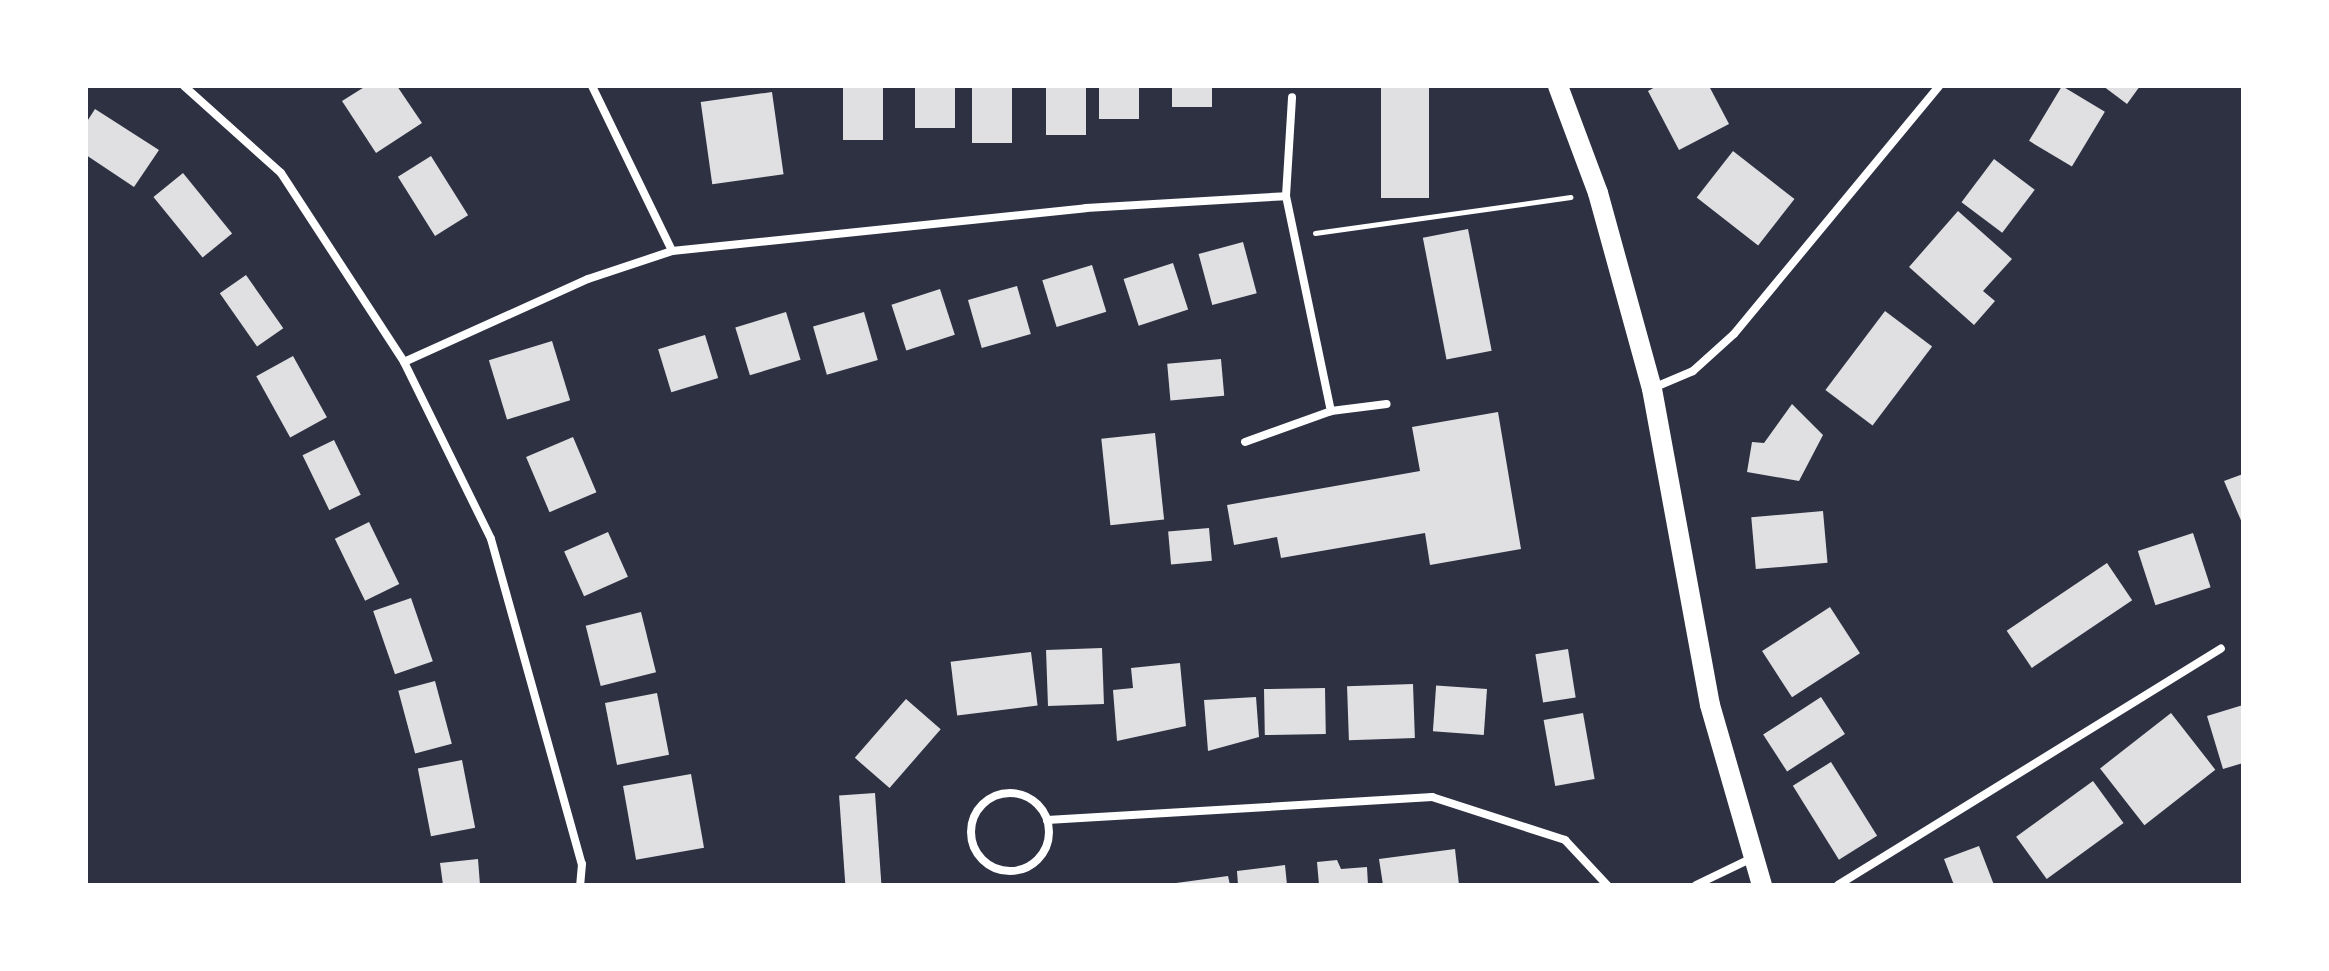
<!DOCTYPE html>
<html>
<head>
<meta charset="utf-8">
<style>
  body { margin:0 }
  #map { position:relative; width:2329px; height:971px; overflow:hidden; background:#2d3142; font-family:"Times New Roman",serif }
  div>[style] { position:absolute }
  .building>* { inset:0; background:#e0e0e3; transform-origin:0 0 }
  .path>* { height:5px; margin:-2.5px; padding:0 2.5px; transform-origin:2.5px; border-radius:2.5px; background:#fff }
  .minor>* { height:8px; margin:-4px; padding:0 4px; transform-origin:4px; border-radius:4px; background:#fff }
  .minor>.ring { margin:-4px; padding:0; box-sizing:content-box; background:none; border:8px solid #fff; border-radius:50% }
  .primary>* { height:20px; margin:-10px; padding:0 10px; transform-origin:10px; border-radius:10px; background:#fff }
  span { translate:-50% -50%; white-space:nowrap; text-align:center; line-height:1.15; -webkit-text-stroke:6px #fff; paint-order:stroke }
  .frame { position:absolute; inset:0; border:88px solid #fff; pointer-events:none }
</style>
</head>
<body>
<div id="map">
  <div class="building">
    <div style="clip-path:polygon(366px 86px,397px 86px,422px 123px,376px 153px,342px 101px)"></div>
    <div style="left:843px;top:86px;width:40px;height:54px"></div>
    <div style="left:915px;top:86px;width:40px;height:42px"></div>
    <div style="left:972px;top:86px;width:40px;height:57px"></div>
    <div style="left:1046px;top:86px;width:40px;height:49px"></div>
    <div style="left:1099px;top:86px;width:40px;height:33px"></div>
    <div style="left:1172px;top:86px;width:40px;height:21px"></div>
    <div style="left:1381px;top:86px;width:48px;height:112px"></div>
    <div style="clip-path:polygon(1657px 86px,1709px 86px,1729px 124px,1679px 150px,1648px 91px)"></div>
    <div style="left:2062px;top:86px;width:50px;height:64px;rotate:31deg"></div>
    <div style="clip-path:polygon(2103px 86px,2140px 86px,2127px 104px)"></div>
    <div style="left:772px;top:92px;width:83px;height:72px;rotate:82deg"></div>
    <div style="clip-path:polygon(95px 109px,159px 150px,134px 187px,86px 155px,86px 123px)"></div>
    <div style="left:1733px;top:151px;width:78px;height:59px;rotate:38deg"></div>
    <div style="left:431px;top:156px;width:70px;height:39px;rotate:58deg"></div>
    <div style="left:1994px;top:159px;width:51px;height:54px;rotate:37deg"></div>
    <div style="left:183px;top:173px;width:78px;height:38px;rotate:51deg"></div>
    <div style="clip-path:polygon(1958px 211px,2012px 259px,1983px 291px,1995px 301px,1974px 325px,1909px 267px)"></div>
    <div style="left:1468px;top:229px;width:124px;height:46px;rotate:79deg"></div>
    <div style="left:1243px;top:242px;width:53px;height:46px;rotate:75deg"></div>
    <div style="left:1173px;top:263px;width:49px;height:52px;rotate:72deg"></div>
    <div style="left:1092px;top:265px;width:49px;height:52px;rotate:73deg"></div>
    <div style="left:246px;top:275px;width:65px;height:32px;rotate:55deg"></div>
    <div style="left:1017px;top:286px;width:50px;height:51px;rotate:74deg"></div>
    <div style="left:940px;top:289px;width:48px;height:51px;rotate:72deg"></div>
    <div style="left:1885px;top:311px;width:59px;height:99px;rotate:37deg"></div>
    <div style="left:786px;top:312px;width:50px;height:53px;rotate:73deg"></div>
    <div style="left:864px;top:312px;width:50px;height:53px;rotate:74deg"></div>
    <div style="left:705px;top:335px;width:45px;height:49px;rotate:73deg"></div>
    <div style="left:552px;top:341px;width:62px;height:66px;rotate:73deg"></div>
    <div style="left:293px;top:356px;width:70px;height:42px;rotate:61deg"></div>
    <div style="left:1221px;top:359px;width:37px;height:54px;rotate:85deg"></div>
    <div style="clip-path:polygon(1792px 404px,1823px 435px,1799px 481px,1747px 472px,1752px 442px,1764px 443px)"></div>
    <div style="clip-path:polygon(1498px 412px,1521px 549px,1430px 565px,1425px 533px,1281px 558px,1277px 537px,1234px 545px,1227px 505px,1420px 471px,1412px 427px)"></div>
    <div style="left:1155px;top:433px;width:87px;height:54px;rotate:84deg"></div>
    <div style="left:573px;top:437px;width:60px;height:51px;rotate:67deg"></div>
    <div style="left:334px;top:440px;width:61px;height:35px;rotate:64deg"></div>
    <div style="clip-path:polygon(2243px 474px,2243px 525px,2224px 481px)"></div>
    <div style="left:1823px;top:511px;width:52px;height:72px;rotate:85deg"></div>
    <div style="left:369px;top:522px;width:69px;height:38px;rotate:64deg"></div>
    <div style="left:1209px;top:528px;width:33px;height:41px;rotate:85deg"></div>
    <div style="left:608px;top:532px;width:49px;height:48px;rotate:66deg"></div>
    <div style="left:2193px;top:533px;width:57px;height:58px;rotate:72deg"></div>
    <div style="left:2107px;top:563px;width:45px;height:121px;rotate:56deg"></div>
    <div style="left:411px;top:598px;width:67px;height:40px;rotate:71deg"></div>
    <div style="left:1830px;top:607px;width:55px;height:81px;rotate:57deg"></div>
    <div style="left:641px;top:612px;width:62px;height:57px;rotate:76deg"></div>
    <div style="left:1102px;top:648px;width:56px;height:56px;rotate:88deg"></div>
    <div style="left:1568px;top:649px;width:49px;height:33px;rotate:81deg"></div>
    <div style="left:1031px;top:652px;width:54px;height:81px;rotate:83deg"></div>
    <div style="clip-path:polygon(1180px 663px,1186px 726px,1117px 741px,1113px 690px,1133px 688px,1131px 668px)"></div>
    <div style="left:435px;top:681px;width:65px;height:38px;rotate:75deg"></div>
    <div style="left:1413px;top:684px;width:54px;height:66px;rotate:88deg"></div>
    <div style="left:1325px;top:688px;width:46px;height:61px;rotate:89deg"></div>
    <div style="left:1487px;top:689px;width:46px;height:51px;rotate:94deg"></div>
    <div style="left:657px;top:693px;width:63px;height:53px;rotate:79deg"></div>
    <div style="clip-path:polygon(1256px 697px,1259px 737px,1208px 751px,1204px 700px)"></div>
    <div style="left:1821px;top:697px;width:44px;height:69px;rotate:57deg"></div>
    <div style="left:906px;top:699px;width:46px;height:78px;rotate:41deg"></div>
    <div style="clip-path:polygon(2243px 705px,2243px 763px,2223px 769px,2207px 716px)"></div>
    <div style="left:1583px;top:713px;width:67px;height:40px;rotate:80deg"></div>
    <div style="left:2171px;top:713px;width:72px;height:90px;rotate:52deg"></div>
    <div style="left:462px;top:760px;width:69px;height:45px;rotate:79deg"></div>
    <div style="left:1831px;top:762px;width:87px;height:45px;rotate:58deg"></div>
    <div style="left:691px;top:774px;width:75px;height:69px;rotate:80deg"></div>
    <div style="left:2093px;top:781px;width:52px;height:95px;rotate:54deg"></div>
    <div style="left:875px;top:793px;width:92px;height:36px;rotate:86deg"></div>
    <div style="clip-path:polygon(1979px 846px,1994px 885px,1954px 885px,1944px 859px)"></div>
    <div style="clip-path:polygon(1455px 849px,1459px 885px,1383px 885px,1379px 859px)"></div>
    <div style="clip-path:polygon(478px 859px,480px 885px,443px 885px,440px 863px)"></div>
    <div style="clip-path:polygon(1337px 860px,1341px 869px,1367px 867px,1368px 885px,1319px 885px,1317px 862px)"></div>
    <div style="clip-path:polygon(1285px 865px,1287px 885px,1238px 885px,1237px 871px)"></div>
    <div style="clip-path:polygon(1228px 876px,1230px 885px,1176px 885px,1176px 883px)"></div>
  </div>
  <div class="path">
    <div style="left:1315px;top:233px;width:258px;rotate:-8deg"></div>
  </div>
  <div class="minor">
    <div style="left:184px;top:86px;width:130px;rotate:41.9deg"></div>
    <div style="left:281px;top:173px;width:225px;rotate:56.9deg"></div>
    <div style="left:404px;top:362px;width:197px;rotate:63.8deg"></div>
    <div style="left:491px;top:539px;width:337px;rotate:74.4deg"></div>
    <div style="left:582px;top:864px;width:21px;rotate:95deg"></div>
    <div style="left:592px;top:86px;width:183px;rotate:64.1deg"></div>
    <div style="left:1286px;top:196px;width:220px;rotate:78.2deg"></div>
    <div style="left:404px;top:362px;width:202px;rotate:-24.3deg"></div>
    <div style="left:588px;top:279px;width:89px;rotate:-18.4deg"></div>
    <div style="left:672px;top:251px;width:416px;rotate:-5.9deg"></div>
    <div style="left:1086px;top:208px;width:200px;rotate:-3.4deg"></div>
    <div style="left:1286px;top:196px;width:99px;rotate:-86.5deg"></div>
    <div style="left:1653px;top:388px;width:43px;rotate:-23deg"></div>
    <div style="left:1693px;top:371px;width:55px;rotate:-42.1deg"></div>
    <div style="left:1734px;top:334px;width:322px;rotate:-50.4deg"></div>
    <div style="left:1245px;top:442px;width:91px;rotate:-19.8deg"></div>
    <div style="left:1331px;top:411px;width:56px;rotate:-7.1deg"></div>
    <div class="ring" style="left:971px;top:793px;width:70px;height:70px"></div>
    <div style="left:1047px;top:820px;width:386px;rotate:-3.4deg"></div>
    <div style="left:1432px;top:797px;width:140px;rotate:17.9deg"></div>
    <div style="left:1565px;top:840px;width:62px;rotate:47deg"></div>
    <div style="left:1696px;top:885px;width:62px;rotate:-25.7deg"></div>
    <div style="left:1838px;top:885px;width:450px;rotate:-31.7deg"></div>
  </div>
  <div class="primary">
    <div style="left:1558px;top:86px;width:114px;rotate:69.5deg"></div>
    <div style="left:1598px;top:193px;width:203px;rotate:74.6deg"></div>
    <div style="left:1652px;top:389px;width:321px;rotate:79.6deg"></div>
    <div style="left:1710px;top:705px;width:187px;rotate:73.9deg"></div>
  </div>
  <div class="frame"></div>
</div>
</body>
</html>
